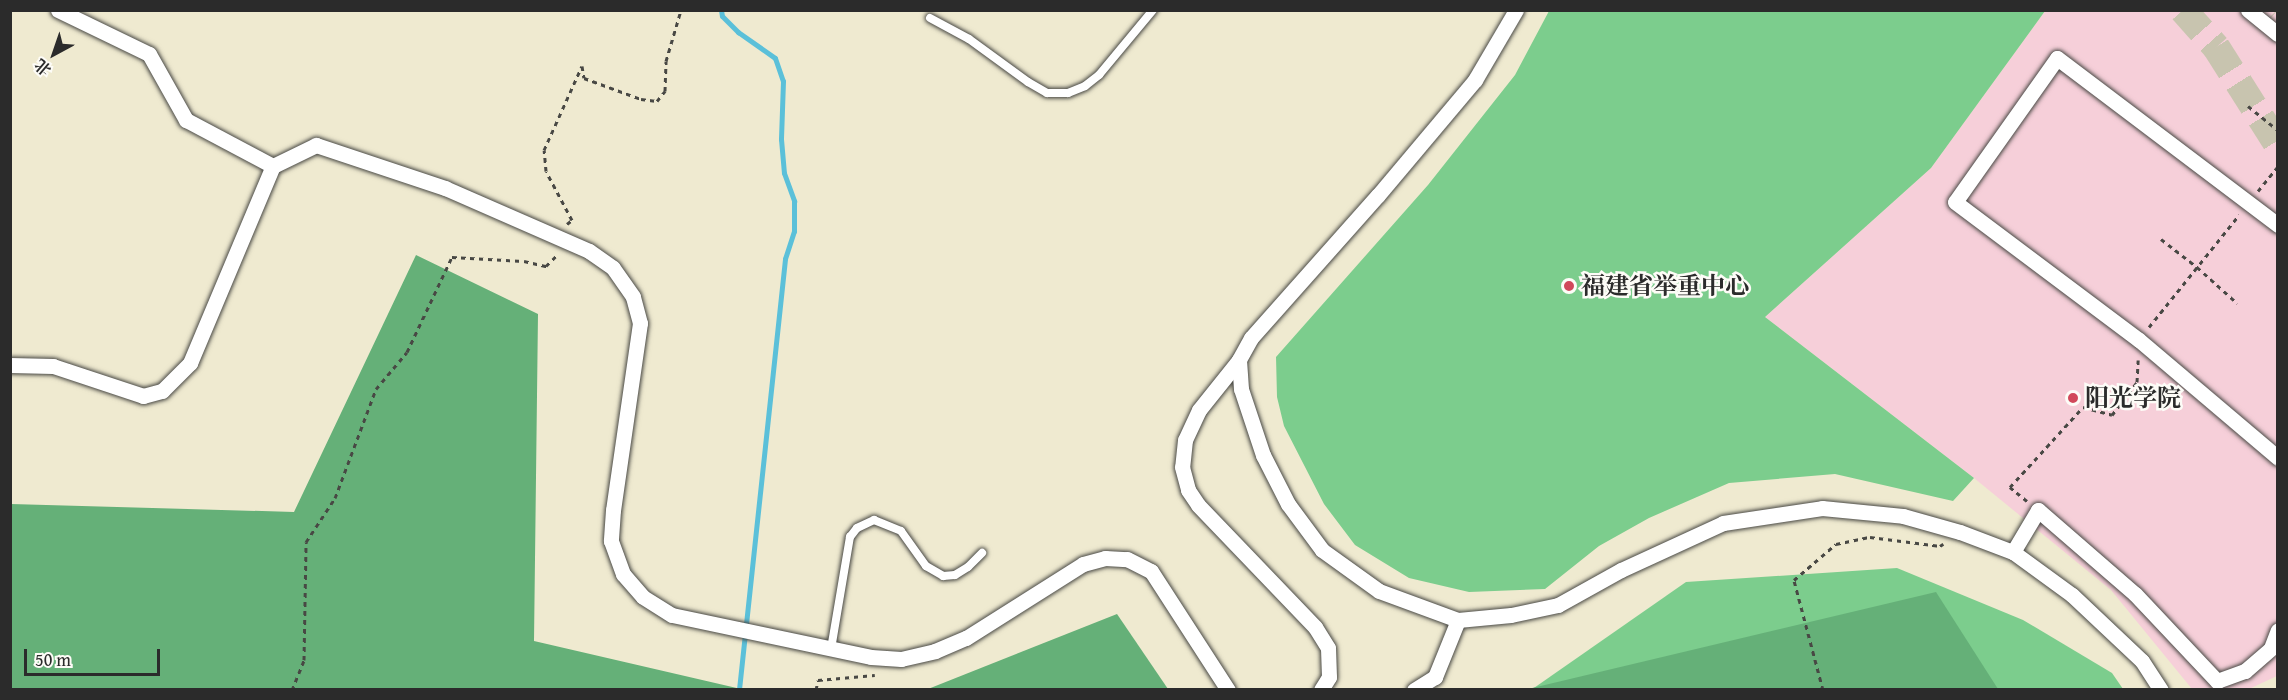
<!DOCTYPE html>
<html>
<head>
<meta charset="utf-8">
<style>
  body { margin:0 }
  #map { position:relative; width:2288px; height:700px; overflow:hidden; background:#efead0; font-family:"Gentium Book Plus","Noto Serif SC",serif }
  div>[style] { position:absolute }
  .built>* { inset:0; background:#f6cfd9 }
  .green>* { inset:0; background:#7ccd8d }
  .forest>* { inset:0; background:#65b078 }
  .stream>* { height:5px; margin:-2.5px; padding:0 2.5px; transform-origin:2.5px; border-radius:2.5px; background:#5bc0d9 }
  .motorway-tunnel>* { height:28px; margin-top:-14px; transform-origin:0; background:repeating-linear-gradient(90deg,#c8c4af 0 28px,transparent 0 42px) }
  .path>* { height:3px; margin-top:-1.5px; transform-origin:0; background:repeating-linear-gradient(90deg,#484844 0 4.5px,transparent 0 9px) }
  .roads { filter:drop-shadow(0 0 2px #484844) drop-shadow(0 0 2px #484844) }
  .service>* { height:8px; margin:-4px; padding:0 4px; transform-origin:4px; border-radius:4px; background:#fff }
  .minor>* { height:15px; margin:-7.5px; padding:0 7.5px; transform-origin:7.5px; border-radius:7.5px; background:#fff }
  .dots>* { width:16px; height:16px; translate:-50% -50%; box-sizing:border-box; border:3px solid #fdfcf7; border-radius:50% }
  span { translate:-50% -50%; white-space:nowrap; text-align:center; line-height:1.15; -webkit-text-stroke:5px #fdfcf7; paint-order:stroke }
  .poi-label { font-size:24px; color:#2b2b2b; font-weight:700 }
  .left { translate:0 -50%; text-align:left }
  .frame { position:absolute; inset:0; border:12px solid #2b2b2b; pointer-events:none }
  .north { position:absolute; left:24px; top:24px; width:60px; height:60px; -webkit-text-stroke:4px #fdfcf7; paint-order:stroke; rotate:220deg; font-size:16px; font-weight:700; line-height:24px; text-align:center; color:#2b2b2b }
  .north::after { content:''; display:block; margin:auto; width:21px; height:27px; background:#2b2b2b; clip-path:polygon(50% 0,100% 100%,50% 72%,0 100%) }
  .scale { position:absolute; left:24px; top:649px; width:136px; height:27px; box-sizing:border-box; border:3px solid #2b2b2b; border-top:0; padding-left:8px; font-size:18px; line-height:21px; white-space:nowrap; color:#2b2b2b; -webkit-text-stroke:4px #fdfcf7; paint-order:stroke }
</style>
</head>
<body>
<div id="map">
  <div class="built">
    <div style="clip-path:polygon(2045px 11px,2273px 11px,2278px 14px,2277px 676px,2249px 689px,2192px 689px,2111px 590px,1974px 478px,1765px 317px,1931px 168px)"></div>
  </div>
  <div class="green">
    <div style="clip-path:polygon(1549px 11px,2045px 11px,1931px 168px,1765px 317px,1974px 478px,1953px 501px,1835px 474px,1729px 483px,1649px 518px,1599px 546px,1545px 589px,1469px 592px,1409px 578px,1355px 545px,1324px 504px,1284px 426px,1277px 397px,1276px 357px,1428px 185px,1515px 75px)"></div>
    <div style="clip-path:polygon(1897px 568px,2023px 620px,2112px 673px,2123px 689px,1531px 690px,1686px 582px)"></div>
  </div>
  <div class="forest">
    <div style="clip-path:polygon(416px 255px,538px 314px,534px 641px,741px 689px,11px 689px,11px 504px,294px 512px)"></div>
    <div style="clip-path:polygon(1936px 592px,1998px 689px,1528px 689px)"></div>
    <div style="clip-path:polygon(1117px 614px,1168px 689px,928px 689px)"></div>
  </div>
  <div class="stream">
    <div style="left:721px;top:10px;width:6px;rotate:81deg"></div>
    <div style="left:722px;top:16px;width:23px;rotate:45deg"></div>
    <div style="left:738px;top:32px;width:45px;rotate:35.1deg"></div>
    <div style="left:775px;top:58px;width:24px;rotate:71deg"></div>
    <div style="left:783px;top:81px;width:58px;rotate:92deg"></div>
    <div style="left:781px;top:139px;width:34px;rotate:85deg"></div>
    <div style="left:784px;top:173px;width:30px;rotate:70deg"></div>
    <div style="left:794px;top:201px;width:30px;rotate:90deg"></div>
    <div style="left:794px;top:231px;width:29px;rotate:108deg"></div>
    <div style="left:785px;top:259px;width:433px;rotate:96.1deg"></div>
  </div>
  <div class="motorway-tunnel">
    <div style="left:2183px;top:10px;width:50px;rotate:48.3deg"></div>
    <div style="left:2216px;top:47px;width:116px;rotate:57.7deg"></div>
    <div style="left:2277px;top:10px;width:1px;rotate:45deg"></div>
  </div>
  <div class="path">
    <div style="left:2248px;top:106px;width:38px;rotate:39deg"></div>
    <div style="left:2258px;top:191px;width:32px;rotate:-51deg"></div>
    <div style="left:567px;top:224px;width:6px;rotate:-39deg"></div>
    <div style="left:572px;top:220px;width:55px;rotate:-118deg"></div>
    <div style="left:546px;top:171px;width:21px;rotate:-95deg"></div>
    <div style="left:544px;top:150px;width:92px;rotate:-65.7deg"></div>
    <div style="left:582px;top:66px;width:12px;rotate:81deg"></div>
    <div style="left:584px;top:78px;width:61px;rotate:20.2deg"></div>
    <div style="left:641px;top:99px;width:16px;rotate:7deg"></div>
    <div style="left:657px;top:101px;width:13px;rotate:-51deg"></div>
    <div style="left:665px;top:91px;width:30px;rotate:-88deg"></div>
    <div style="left:666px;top:61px;width:53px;rotate:-73.6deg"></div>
    <div style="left:2161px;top:239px;width:46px;rotate:37.9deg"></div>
    <div style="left:2197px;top:267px;width:54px;rotate:42deg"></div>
    <div style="left:2149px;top:327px;width:144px;rotate:-51.2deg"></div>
    <div style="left:2027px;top:501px;width:22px;rotate:-141deg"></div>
    <div style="left:2010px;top:487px;width:108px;rotate:-47.6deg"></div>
    <div style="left:2083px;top:407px;width:30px;rotate:15deg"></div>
    <div style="left:2112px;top:415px;width:41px;rotate:-52.9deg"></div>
    <div style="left:2137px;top:382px;width:22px;rotate:-87deg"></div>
    <div style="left:292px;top:690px;width:32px;rotate:-68deg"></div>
    <div style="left:304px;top:660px;width:118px;rotate:-89deg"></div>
    <div style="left:306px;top:542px;width:53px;rotate:-56.6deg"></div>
    <div style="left:335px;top:498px;width:116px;rotate:-69.4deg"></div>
    <div style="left:376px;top:389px;width:48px;rotate:-50deg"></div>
    <div style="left:407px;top:352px;width:105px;rotate:-64.7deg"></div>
    <div style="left:452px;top:257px;width:72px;rotate:3.2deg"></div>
    <div style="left:524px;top:261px;width:23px;rotate:13deg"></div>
    <div style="left:546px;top:266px;width:16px;rotate:-45deg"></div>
    <div style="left:816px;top:690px;width:10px;rotate:-79deg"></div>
    <div style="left:818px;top:680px;width:57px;rotate:-5deg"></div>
    <div style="left:1823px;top:690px;width:114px;rotate:-104.8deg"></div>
    <div style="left:1794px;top:580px;width:55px;rotate:-40.6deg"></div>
    <div style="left:1836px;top:544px;width:35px;rotate:-12deg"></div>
    <div style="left:1870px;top:537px;width:71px;rotate:7.3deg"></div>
    <div style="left:1940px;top:546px;width:4px;rotate:-34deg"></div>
  </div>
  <div class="roads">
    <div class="service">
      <div style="left:930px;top:18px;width:44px;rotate:28.3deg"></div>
      <div style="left:969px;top:39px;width:73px;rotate:36.1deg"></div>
      <div style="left:1028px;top:82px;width:22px;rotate:30deg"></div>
      <div style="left:1047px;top:93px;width:21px"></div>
      <div style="left:1068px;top:93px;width:18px;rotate:-22deg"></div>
      <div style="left:1085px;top:86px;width:18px;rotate:-38deg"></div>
      <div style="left:1099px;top:75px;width:85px;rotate:-50.3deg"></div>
      <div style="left:831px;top:649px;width:114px;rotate:-80.4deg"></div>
      <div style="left:850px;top:537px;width:11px;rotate:-52deg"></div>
      <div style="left:857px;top:528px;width:19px;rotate:-25deg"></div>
      <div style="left:874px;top:520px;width:29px;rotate:22deg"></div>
      <div style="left:901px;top:531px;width:43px;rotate:54.5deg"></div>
      <div style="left:926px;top:566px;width:20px;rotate:30deg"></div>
      <div style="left:943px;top:576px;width:12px;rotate:-5deg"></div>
      <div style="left:955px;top:575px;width:15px;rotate:-32deg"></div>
      <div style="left:968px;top:567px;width:20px;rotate:-45deg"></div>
    </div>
    <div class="minor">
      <div style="left:58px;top:10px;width:101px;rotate:25.8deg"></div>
      <div style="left:149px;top:54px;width:76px;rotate:60.7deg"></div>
      <div style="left:186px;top:120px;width:98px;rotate:27.9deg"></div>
      <div style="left:1516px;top:10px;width:81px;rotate:120.4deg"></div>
      <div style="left:1475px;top:80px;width:150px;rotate:130.1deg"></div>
      <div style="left:1378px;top:195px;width:191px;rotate:131.6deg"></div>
      <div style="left:1251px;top:338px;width:25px;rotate:119deg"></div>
      <div style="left:1239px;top:360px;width:29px;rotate:86deg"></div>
      <div style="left:1241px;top:389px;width:70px;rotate:71.6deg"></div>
      <div style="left:1263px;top:455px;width:55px;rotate:63deg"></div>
      <div style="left:1288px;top:504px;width:57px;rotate:53.5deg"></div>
      <div style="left:1322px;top:550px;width:70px;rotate:35.7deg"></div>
      <div style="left:1379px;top:591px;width:84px;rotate:20.2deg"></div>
      <div style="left:1458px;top:620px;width:53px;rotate:-5.4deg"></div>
      <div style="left:1511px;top:615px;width:48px;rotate:-12deg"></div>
      <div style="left:1558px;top:605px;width:72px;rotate:-29.1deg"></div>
      <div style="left:1621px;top:570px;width:112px;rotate:-24.7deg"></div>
      <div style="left:1723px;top:523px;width:100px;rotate:-8.6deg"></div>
      <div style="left:1822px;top:508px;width:81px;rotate:5.6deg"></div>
      <div style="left:1903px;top:516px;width:59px;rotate:15.7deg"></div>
      <div style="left:1960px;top:532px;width:57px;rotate:20.7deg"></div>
      <div style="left:2013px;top:552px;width:73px;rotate:36.1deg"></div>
      <div style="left:2072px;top:595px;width:96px;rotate:43.3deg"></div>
      <div style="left:2142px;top:661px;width:35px;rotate:57deg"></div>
      <div style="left:2248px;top:10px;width:38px;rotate:39deg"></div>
      <div style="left:2278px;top:225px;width:277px;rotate:-142.9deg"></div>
      <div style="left:2057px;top:58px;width:176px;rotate:125.3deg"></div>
      <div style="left:1955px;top:202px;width:230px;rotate:36.9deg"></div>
      <div style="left:2139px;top:340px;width:182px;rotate:40.3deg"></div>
      <div style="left:1239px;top:360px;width:64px;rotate:128.7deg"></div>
      <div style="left:1199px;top:410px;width:33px;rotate:115deg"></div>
      <div style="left:1185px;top:440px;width:27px;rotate:96deg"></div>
      <div style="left:1182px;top:467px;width:24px;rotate:75deg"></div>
      <div style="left:1188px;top:490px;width:18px;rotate:56deg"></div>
      <div style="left:1198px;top:505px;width:169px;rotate:46.2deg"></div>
      <div style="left:1315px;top:627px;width:25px;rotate:58deg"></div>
      <div style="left:1328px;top:648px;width:29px;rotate:88deg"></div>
      <div style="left:1329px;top:677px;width:15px;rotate:122deg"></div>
      <div style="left:10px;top:365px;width:43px;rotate:1.3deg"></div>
      <div style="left:53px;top:366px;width:95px;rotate:18.4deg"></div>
      <div style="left:143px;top:396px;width:20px;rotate:-15deg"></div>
      <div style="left:162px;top:391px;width:40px;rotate:-45deg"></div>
      <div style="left:190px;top:363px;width:214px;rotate:-67.2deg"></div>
      <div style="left:273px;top:166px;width:48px;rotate:-26deg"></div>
      <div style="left:316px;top:145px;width:136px;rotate:18.4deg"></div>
      <div style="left:445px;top:188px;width:157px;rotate:23.6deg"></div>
      <div style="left:589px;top:251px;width:29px;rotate:35deg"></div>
      <div style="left:613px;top:268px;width:35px;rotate:55deg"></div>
      <div style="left:633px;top:297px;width:27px;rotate:75deg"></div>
      <div style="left:640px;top:323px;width:189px;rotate:98.2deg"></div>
      <div style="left:613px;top:510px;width:31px;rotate:94deg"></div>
      <div style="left:611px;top:541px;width:35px;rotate:70deg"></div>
      <div style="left:623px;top:574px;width:30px;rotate:49deg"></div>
      <div style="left:643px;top:597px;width:34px;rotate:32deg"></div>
      <div style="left:672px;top:615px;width:203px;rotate:11.9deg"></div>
      <div style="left:871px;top:657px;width:30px;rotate:4deg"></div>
      <div style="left:901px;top:659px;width:35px;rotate:-13deg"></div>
      <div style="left:935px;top:651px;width:34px;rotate:-23deg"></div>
      <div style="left:966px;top:638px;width:138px;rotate:-32.3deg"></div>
      <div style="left:1083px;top:564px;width:23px;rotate:-15deg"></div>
      <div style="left:1105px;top:558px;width:22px;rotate:3deg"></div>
      <div style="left:1127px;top:559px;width:27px;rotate:27deg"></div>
      <div style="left:1151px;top:571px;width:142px;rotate:57.1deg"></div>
      <div style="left:2013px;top:552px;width:49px;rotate:-59.2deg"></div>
      <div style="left:2038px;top:510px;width:128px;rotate:40.9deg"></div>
      <div style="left:2135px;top:594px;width:120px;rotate:46.7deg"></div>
      <div style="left:2217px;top:681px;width:30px;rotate:-20deg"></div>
      <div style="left:2245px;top:671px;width:35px;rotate:-41deg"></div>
      <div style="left:2271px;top:648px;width:19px;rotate:-69deg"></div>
      <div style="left:1414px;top:690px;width:25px;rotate:-32deg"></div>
      <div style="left:1435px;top:677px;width:61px;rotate:-68deg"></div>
    </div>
  </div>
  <div class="dots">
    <div style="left:1569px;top:286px;background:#d1495b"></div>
    <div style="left:2073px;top:398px;background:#d1495b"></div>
  </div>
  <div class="poi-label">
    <span class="left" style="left:1581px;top:286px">福建省举重中心</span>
    <span class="left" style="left:2085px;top:398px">阳光学院</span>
  </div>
  <div class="frame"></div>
  <div class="north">北</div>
  <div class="scale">50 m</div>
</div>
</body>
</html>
